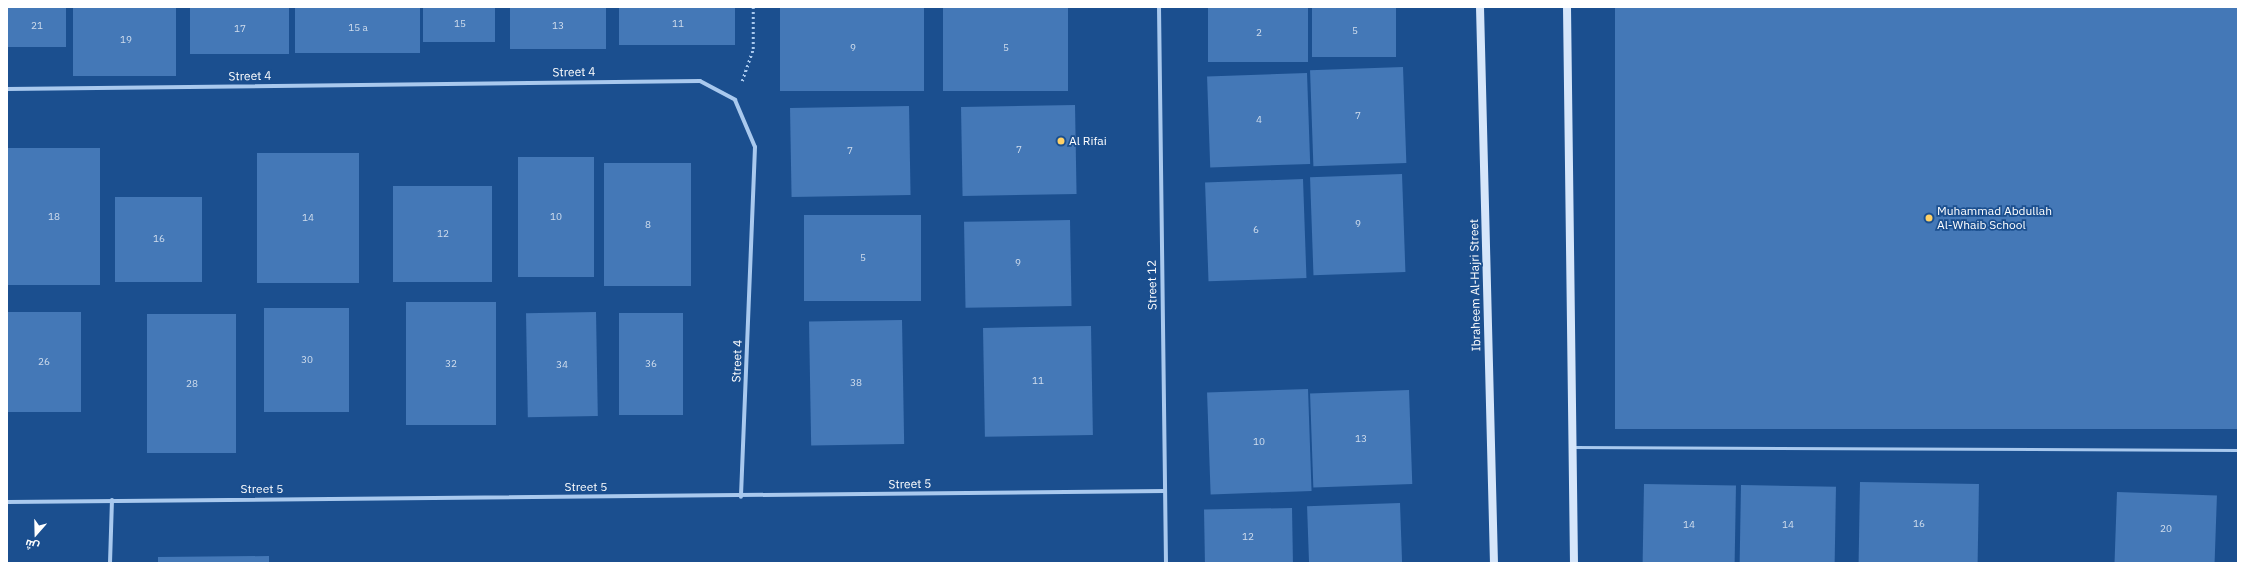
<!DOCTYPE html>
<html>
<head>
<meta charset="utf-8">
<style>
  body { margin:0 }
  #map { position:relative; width:2245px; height:570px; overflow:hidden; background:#1b4f8f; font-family:"IBM Plex Sans",Cairo,sans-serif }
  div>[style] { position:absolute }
  .building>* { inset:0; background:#4478b7; transform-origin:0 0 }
  .path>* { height:2.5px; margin-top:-1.25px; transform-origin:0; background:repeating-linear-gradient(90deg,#a9c9ee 0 2px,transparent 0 5px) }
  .lane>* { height:3px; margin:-1.5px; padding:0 1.5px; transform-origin:1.5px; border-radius:1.5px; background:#a9c9ee }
  .street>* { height:4px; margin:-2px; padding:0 2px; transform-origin:2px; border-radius:2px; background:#a9c9ee }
  .secondary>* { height:8px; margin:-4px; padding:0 4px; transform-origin:4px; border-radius:4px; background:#d6e6fa }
  .dots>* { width:11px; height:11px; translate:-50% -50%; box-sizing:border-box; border:2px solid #1b4f8f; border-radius:50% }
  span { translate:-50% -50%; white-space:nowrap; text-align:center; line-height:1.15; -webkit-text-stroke:3.5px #1b4f8f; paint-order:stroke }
  .number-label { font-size:10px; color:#d0dded }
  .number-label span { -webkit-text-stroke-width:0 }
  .street-label { font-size:12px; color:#fff }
  .poi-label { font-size:12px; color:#fff }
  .left { translate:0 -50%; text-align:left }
  .frame { position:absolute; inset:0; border:8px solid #fff; pointer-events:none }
  .north { position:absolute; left:16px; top:514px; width:40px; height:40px; -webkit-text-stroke:3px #1b4f8f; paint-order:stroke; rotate:200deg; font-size:11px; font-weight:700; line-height:16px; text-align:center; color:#fff }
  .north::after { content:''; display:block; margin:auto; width:14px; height:18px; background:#fff; clip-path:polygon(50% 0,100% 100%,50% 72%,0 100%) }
</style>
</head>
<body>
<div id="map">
  <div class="building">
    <div style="left:7px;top:7px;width:59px;height:40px"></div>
    <div style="left:73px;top:7px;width:103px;height:69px"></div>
    <div style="left:190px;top:7px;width:99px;height:47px"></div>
    <div style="left:295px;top:7px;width:125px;height:46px"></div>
    <div style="left:423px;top:7px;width:72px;height:35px"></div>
    <div style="left:510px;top:7px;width:96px;height:42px"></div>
    <div style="left:619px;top:7px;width:116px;height:38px"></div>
    <div style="left:780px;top:7px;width:144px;height:84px"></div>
    <div style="left:943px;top:7px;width:125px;height:84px"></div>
    <div style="left:1208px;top:7px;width:100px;height:55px"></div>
    <div style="left:1312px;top:7px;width:84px;height:50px"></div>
    <div style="left:1615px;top:7px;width:623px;height:422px"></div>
    <div style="left:1403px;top:67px;width:96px;height:93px;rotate:88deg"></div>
    <div style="left:1307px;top:73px;width:91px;height:100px;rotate:88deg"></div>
    <div style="left:1075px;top:105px;width:89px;height:114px;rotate:89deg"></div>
    <div style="left:909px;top:106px;width:89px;height:119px;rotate:89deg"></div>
    <div style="left:100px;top:148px;width:137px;height:93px;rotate:90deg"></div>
    <div style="left:359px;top:153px;width:130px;height:102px;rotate:90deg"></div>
    <div style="left:518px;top:157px;width:76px;height:120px"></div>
    <div style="left:691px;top:163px;width:123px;height:87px;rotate:90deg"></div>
    <div style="left:1402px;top:174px;width:98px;height:92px;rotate:88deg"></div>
    <div style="left:1303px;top:179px;width:99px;height:98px;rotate:88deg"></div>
    <div style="left:393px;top:186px;width:99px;height:96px"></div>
    <div style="left:115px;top:197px;width:87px;height:85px"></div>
    <div style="left:804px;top:215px;width:117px;height:86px"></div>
    <div style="left:1070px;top:220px;width:86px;height:106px;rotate:89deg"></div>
    <div style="left:496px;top:302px;width:123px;height:90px;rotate:90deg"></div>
    <div style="left:264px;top:308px;width:85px;height:104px"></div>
    <div style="left:7px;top:312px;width:74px;height:100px"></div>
    <div style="left:596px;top:312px;width:104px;height:70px;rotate:89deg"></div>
    <div style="left:619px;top:313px;width:64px;height:102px"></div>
    <div style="left:236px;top:314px;width:139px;height:89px;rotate:90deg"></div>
    <div style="left:902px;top:320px;width:124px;height:93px;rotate:89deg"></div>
    <div style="left:1091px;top:326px;width:109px;height:108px;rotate:89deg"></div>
    <div style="left:1308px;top:389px;width:102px;height:101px;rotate:88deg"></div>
    <div style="left:1409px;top:390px;width:94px;height:99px;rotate:88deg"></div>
    <div style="left:1860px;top:482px;width:119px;height:81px;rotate:1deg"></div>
    <div style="left:1644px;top:484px;width:92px;height:79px;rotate:1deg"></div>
    <div style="left:1741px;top:485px;width:95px;height:78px;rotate:1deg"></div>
    <div style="left:2117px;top:492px;width:100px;height:71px;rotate:2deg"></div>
    <div style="left:1400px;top:503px;width:60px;height:93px;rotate:88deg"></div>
    <div style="left:1292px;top:508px;width:55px;height:88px;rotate:89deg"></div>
    <div style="clip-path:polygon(269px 556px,269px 563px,158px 563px,158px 557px)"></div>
  </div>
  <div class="path">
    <div style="left:742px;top:81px;width:34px;rotate:-71deg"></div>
    <div style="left:753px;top:49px;width:42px;rotate:-90deg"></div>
  </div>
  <div class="lane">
    <div style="left:1574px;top:447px;width:664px;rotate:0.26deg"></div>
  </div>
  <div class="street">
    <div style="left:1159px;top:7px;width:556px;rotate:89.28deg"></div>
    <div style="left:7px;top:89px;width:693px;rotate:-0.66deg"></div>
    <div style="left:700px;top:81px;width:40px;rotate:28deg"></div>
    <div style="left:735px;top:100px;width:51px;rotate:66.9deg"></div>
    <div style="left:755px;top:147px;width:350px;rotate:92.3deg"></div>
    <div style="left:7px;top:502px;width:1158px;rotate:-0.54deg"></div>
    <div style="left:110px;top:563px;width:63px;rotate:-88.2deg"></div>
  </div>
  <div class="secondary">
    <div style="left:1480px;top:7px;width:556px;rotate:88.56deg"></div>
    <div style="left:1567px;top:7px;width:556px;rotate:89.28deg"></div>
  </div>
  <div class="dots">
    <div style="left:1061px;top:141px;background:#ffd166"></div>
    <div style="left:1929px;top:218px;background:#ffd166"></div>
  </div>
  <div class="number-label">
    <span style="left:460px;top:24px">15</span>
    <span style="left:678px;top:24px">11</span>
    <span style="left:37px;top:26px">21</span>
    <span style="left:558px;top:26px">13</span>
    <span style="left:358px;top:28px">15 a</span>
    <span style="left:240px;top:29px">17</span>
    <span style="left:1355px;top:31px">5</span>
    <span style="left:1259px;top:33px">2</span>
    <span style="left:126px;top:40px">19</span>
    <span style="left:853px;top:48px">9</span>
    <span style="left:1006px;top:48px">5</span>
    <span style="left:1358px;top:116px">7</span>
    <span style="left:1259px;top:120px">4</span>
    <span style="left:1019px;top:150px">7</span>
    <span style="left:850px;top:151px">7</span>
    <span style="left:54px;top:217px">18</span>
    <span style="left:556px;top:217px">10</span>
    <span style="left:308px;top:218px">14</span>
    <span style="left:1358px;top:224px">9</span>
    <span style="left:648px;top:225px">8</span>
    <span style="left:1256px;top:230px">6</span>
    <span style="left:443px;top:234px">12</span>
    <span style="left:159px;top:239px">16</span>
    <span style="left:863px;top:258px">5</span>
    <span style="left:1018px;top:263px">9</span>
    <span style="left:307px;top:360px">30</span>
    <span style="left:44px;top:362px">26</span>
    <span style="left:451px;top:364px">32</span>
    <span style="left:651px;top:364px">36</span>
    <span style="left:562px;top:365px">34</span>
    <span style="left:1038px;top:381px">11</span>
    <span style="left:856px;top:383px">38</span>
    <span style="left:192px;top:384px">28</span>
    <span style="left:1361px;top:439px">13</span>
    <span style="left:1259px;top:442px">10</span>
    <span style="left:1919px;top:524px">16</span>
    <span style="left:1689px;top:525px">14</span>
    <span style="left:1788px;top:525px">14</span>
    <span style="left:2166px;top:529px">20</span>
    <span style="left:1248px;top:537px">12</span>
  </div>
  <div class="street-label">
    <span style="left:574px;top:72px;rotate:-1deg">Street 4</span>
    <span style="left:250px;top:76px;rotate:-1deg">Street 4</span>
    <span style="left:1152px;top:285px;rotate:-91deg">Street 12</span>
    <span style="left:1475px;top:285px;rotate:-91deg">Ibraheem Al-Hajri Street</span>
    <span style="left:737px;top:361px;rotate:-88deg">Street 4</span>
    <span style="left:910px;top:484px;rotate:-1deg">Street 5</span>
    <span style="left:586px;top:487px">Street 5</span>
    <span style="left:262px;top:489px">Street 5</span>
  </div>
  <div class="poi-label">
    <span class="left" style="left:1069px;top:141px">Al Rifai</span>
    <span class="left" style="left:1937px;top:218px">Muhammad Abdullah<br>Al-Whaib School</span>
  </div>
  <div class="frame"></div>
  <div class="north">ش</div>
</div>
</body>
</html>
